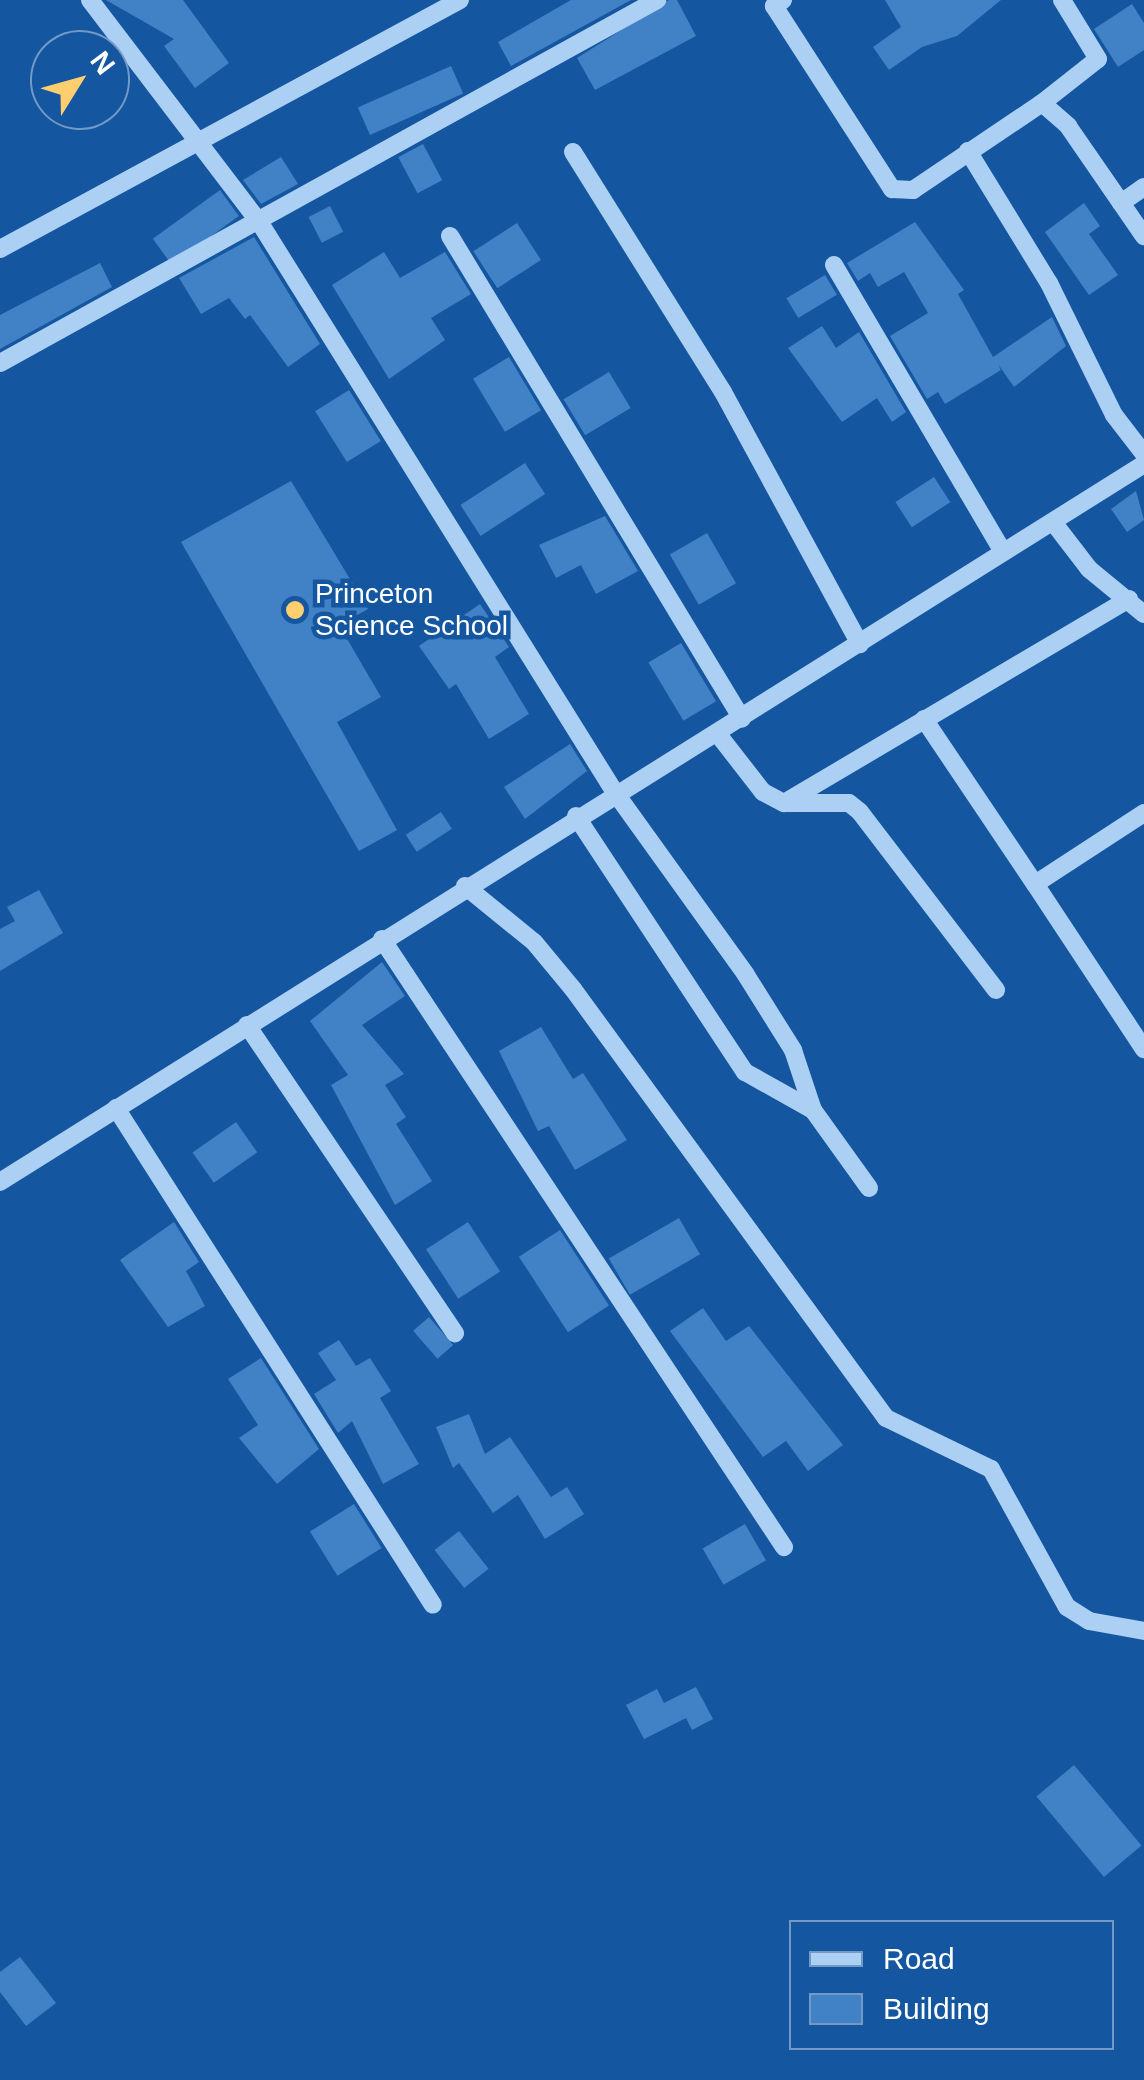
<!DOCTYPE html>
<html>
<head>
<meta charset="utf-8">
<style>
  body { margin:0 }
  #map { position:relative; width:1144px; height:2080px; overflow:hidden; background:#14569f; font-family:Helvetica,sans-serif }
  div>[style] { position:absolute }
  .building>* { inset:0; background:#4182c6; transform-origin:0 0 }
  .minor>* { height:18px; margin:-9px; padding:0 9px; transform-origin:9px; border-radius:9px; background:#accff4 }
  .dots>* { width:28px; height:28px; translate:-50% -50%; box-sizing:border-box; border:5px solid #14569f; border-radius:50% }
  span { translate:-50% -50%; white-space:nowrap; text-align:center; line-height:1.15; -webkit-text-stroke:9px #14569f; paint-order:stroke }
  .poi-label { font-size:28px; color:#fff }
  .left { translate:0 -50%; text-align:left }
  .legend { position:absolute; left:789px; top:1920px; width:325px; height:130px; box-sizing:border-box; background:#14569f; border:2px solid #729ac5; margin:0; padding:12px 18px; list-style:none; font-size:30px; color:#fff }
  .legend li { display:flex; align-items:center; gap:20px; height:50px }
  .legend b { width:50px; border:2px solid #729ac5 }
  .north { position:absolute; left:30px; top:30px; width:100px; height:100px; box-sizing:border-box; background:#14569f; border:2px solid #729ac5; border-radius:50%; rotate:53deg; font-size:28px; font-weight:700; line-height:40px; text-align:center; color:#fff }
  .north::after { content:''; display:block; margin:auto; width:35px; height:45px; background:#ffcf6f; clip-path:polygon(50% 0,100% 100%,50% 72%,0 100%) }
</style>
</head>
<body>
<div id="map">
  <div class="building">
    <div style="clip-path:polygon(106px 0,183px 0,229px 63px,195px 88px,164px 46px,174px 39px)"></div>
    <div style="clip-path:polygon(571px 0,631px 0,511px 66px,498px 42px)"></div>
    <div style="clip-path:polygon(669px 0,677px 0,696px 36px,595px 90px,577px 58px)"></div>
    <div style="clip-path:polygon(885px 0,1001px 0,957px 36px,922px 47px,889px 70px,873px 47px,901px 27px)"></div>
    <div style="clip-path:polygon(1132px 4px,1144px 23px,1144px 50px,1118px 67px,1094px 29px)"></div>
    <div style="left:451px;top:66px;width:30px;height:102px;rotate:66deg"></div>
    <div style="left:423px;top:144px;width:41px;height:28px;rotate:62deg"></div>
    <div style="clip-path:polygon(281px 157px,298px 184px,261px 204px,243px 180px)"></div>
    <div style="left:220px;top:190px;width:32px;height:83px;rotate:54deg"></div>
    <div style="clip-path:polygon(1084px 203px,1100px 226px,1089px 234px,1118px 275px,1089px 295px,1045px 232px)"></div>
    <div style="left:330px;top:206px;width:29px;height:24px;rotate:63deg"></div>
    <div style="clip-path:polygon(915px 222px,964px 290px,958px 294px,993px 357px,1052px 317px,1066px 346px,1014px 387px,998px 364px,1001px 370px,945px 404px,938px 392px,927px 399px,890px 336px,928px 313px,904px 272px,878px 287px,870px 273px,858px 281px,847px 263px)"></div>
    <div style="left:517px;top:223px;width:44px;height:52px;rotate:57deg"></div>
    <div style="clip-path:polygon(254px 237px,320px 344px,288px 367px,250px 315px,245px 319px,229px 298px,201px 314px,179px 278px)"></div>
    <div style="clip-path:polygon(384px 252px,400px 278px,445px 252px,471px 294px,431px 318px,445px 340px,389px 379px,332px 285px)"></div>
    <div style="clip-path:polygon(100px 263px,112px 287px,0 349px,0 315px)"></div>
    <div style="left:825px;top:275px;width:23px;height:45px;rotate:59deg"></div>
    <div style="clip-path:polygon(822px 326px,836px 348px,859px 332px,906px 412px,892px 422px,877px 398px,842px 422px,788px 348px)"></div>
    <div style="left:509px;top:357px;width:62px;height:42px;rotate:59deg"></div>
    <div style="left:609px;top:372px;width:42px;height:53px;rotate:59deg"></div>
    <div style="left:349px;top:390px;width:60px;height:40px;rotate:58deg"></div>
    <div style="left:525px;top:463px;width:37px;height:77px;rotate:57deg"></div>
    <div style="left:934px;top:477px;width:30px;height:46px;rotate:57deg"></div>
    <div style="clip-path:polygon(291px 481px,368px 609px,339px 625px,381px 697px,337px 722px,397px 830px,359px 851px,181px 542px)"></div>
    <div style="clip-path:polygon(1136px 491px,1144px 520px,1127px 532px,1111px 509px)"></div>
    <div style="clip-path:polygon(605px 516px,638px 571px,596px 594px,581px 565px,556px 578px,539px 545px)"></div>
    <div style="left:707px;top:533px;width:58px;height:43px;rotate:60deg"></div>
    <div style="clip-path:polygon(480px 604px,509px 647px,495px 657px,529px 714px,489px 739px,456px 684px,449px 689px,419px 646px)"></div>
    <div style="left:681px;top:643px;width:68px;height:38px;rotate:59deg"></div>
    <div style="clip-path:polygon(570px 744px,587px 771px,525px 819px,504px 787px)"></div>
    <div style="left:441px;top:812px;width:20px;height:42px;rotate:57deg"></div>
    <div style="clip-path:polygon(39px 890px,63px 933px,0 971px,0 929px,15px 921px,7px 907px)"></div>
    <div style="clip-path:polygon(382px 962px,405px 996px,362px 1025px,404px 1074px,385px 1085px,406px 1117px,396px 1124px,432px 1181px,395px 1205px,331px 1085px,348px 1075px,310px 1021px)"></div>
    <div style="clip-path:polygon(541px 1027px,573px 1079px,583px 1073px,627px 1140px,575px 1170px,549px 1126px,538px 1131px,499px 1051px)"></div>
    <div style="left:236px;top:1122px;width:37px;height:53px;rotate:55deg"></div>
    <div style="left:679px;top:1218px;width:42px;height:81px;rotate:60deg"></div>
    <div style="clip-path:polygon(174px 1222px,199px 1262px,186px 1271px,205px 1306px,168px 1327px,120px 1260px)"></div>
    <div style="left:468px;top:1222px;width:59px;height:50px;rotate:57deg"></div>
    <div style="left:560px;top:1230px;width:90px;height:49px;rotate:57deg"></div>
    <div style="clip-path:polygon(703px 1308px,726px 1341px,749px 1326px,843px 1445px,808px 1471px,786px 1441px,763px 1457px,670px 1331px)"></div>
    <div style="left:429px;top:1317px;width:37px;height:21px;rotate:49deg"></div>
    <div style="clip-path:polygon(339px 1340px,356px 1366px,370px 1358px,391px 1391px,380px 1398px,419px 1464px,383px 1484px,352px 1421px,338px 1433px,314px 1394px,336px 1380px,318px 1353px)"></div>
    <div style="clip-path:polygon(261px 1358px,319px 1449px,277px 1484px,239px 1438px,258px 1425px,228px 1379px)"></div>
    <div style="clip-path:polygon(469px 1414px,485px 1454px,510px 1437px,551px 1497px,567px 1487px,584px 1514px,545px 1539px,518px 1495px,493px 1513px,459px 1463px,453px 1468px,436px 1427px)"></div>
    <div style="left:354px;top:1504px;width:52px;height:52px;rotate:58deg"></div>
    <div style="left:745px;top:1524px;width:42px;height:49px;rotate:60deg"></div>
    <div style="left:459px;top:1531px;width:48px;height:31px;rotate:52deg"></div>
    <div style="clip-path:polygon(696px 1687px,713px 1719px,692px 1730px,686px 1718px,644px 1739px,626px 1705px,657px 1689px,664px 1703px)"></div>
    <div style="left:1074px;top:1765px;width:105px;height:49px;rotate:50deg"></div>
    <div style="clip-path:polygon(20px 1957px,56px 2003px,26px 2026px,0 1992px,0 1972px)"></div>
  </div>
  <div class="minor">
    <div style="left:90px;top:0;width:280px;rotate:52.7deg"></div>
    <div style="left:260px;top:223px;width:669px;rotate:58.07deg"></div>
    <div style="left:614px;top:791px;width:226px;rotate:54.3deg"></div>
    <div style="left:746px;top:975px;width:89px;rotate:57.9deg"></div>
    <div style="left:793px;top:1050px;width:63px;rotate:71.6deg"></div>
    <div style="left:813px;top:1110px;width:96px;rotate:54.3deg"></div>
    <div style="left:783px;top:0;width:11px;rotate:146deg"></div>
    <div style="left:774px;top:6px;width:218px;rotate:57.2deg"></div>
    <div style="left:892px;top:189px;width:21px;rotate:3deg"></div>
    <div style="left:913px;top:190px;width:156px;rotate:-34deg"></div>
    <div style="left:1042px;top:103px;width:35px;rotate:41deg"></div>
    <div style="left:1068px;top:126px;width:134px;rotate:55.4deg"></div>
    <div style="left:1042px;top:103px;width:71px;rotate:-38.2deg"></div>
    <div style="left:1098px;top:59px;width:69px;rotate:-121.4deg"></div>
    <div style="left:968px;top:151px;width:155px;rotate:58.5deg"></div>
    <div style="left:1049px;top:283px;width:147px;rotate:63.8deg"></div>
    <div style="left:1114px;top:415px;width:49px;rotate:52.4deg"></div>
    <div style="left:573px;top:152px;width:283px;rotate:58deg"></div>
    <div style="left:723px;top:392px;width:287px;rotate:61.5deg"></div>
    <div style="left:1121px;top:203px;width:28px;rotate:-35deg"></div>
    <div style="left:450px;top:236px;width:564px;rotate:58.84deg"></div>
    <div style="left:0;top:249px;width:523px;rotate:-28.43deg"></div>
    <div style="left:834px;top:265px;width:333px;rotate:59.5deg"></div>
    <div style="left:0;top:363px;width:751px;rotate:-28.92deg"></div>
    <div style="left:1053px;top:522px;width:59px;rotate:52.5deg"></div>
    <div style="left:1089px;top:569px;width:71px;rotate:39.3deg"></div>
    <div style="left:924px;top:719px;width:199px;rotate:56.1deg"></div>
    <div style="left:717px;top:733px;width:75px;rotate:52.1deg"></div>
    <div style="left:763px;top:792px;width:24px;rotate:28deg"></div>
    <div style="left:784px;top:803px;width:65px"></div>
    <div style="left:849px;top:803px;width:14px;rotate:39deg"></div>
    <div style="left:860px;top:812px;width:224px;rotate:52.6deg"></div>
    <div style="left:789px;top:800px;width:395px;rotate:-30.6deg"></div>
    <div style="left:1144px;top:813px;width:130px;rotate:146.9deg"></div>
    <div style="left:1035px;top:884px;width:198px;rotate:56.6deg"></div>
    <div style="left:576px;top:816px;width:307px;rotate:56.6deg"></div>
    <div style="left:745px;top:1072px;width:78px;rotate:29.2deg"></div>
    <div style="left:465px;top:886px;width:89px;rotate:39.1deg"></div>
    <div style="left:534px;top:942px;width:61px;rotate:50.3deg"></div>
    <div style="left:573px;top:989px;width:531px;rotate:53.89deg"></div>
    <div style="left:886px;top:1418px;width:117px;rotate:25.9deg"></div>
    <div style="left:991px;top:1469px;width:158px;rotate:61.2deg"></div>
    <div style="left:1067px;top:1607px;width:26px;rotate:32deg"></div>
    <div style="left:1089px;top:1621px;width:56px;rotate:10.3deg"></div>
    <div style="left:382px;top:939px;width:729px;rotate:56.53deg"></div>
    <div style="left:247px;top:1025px;width:372px;rotate:56deg"></div>
    <div style="left:116px;top:1108px;width:589px;rotate:57.47deg"></div>
    <div style="left:0;top:1182px;width:1351px;rotate:-32.11deg"></div>
  </div>
  <div class="dots">
    <div style="left:295px;top:610px;background:#ffcf6f"></div>
  </div>
  <div class="poi-label">
    <span class="left" style="left:315px;top:610px">Princeton<br>Science School</span>
  </div>
  <ul class="legend">
  <li><b style="height:12px;background:#accff4"></b>Road</li>
  <li><b style="height:28px;background:#4182c6"></b>Building</li>
  </ul>
  <div class="north">N</div>
</div>
</body>
</html>
